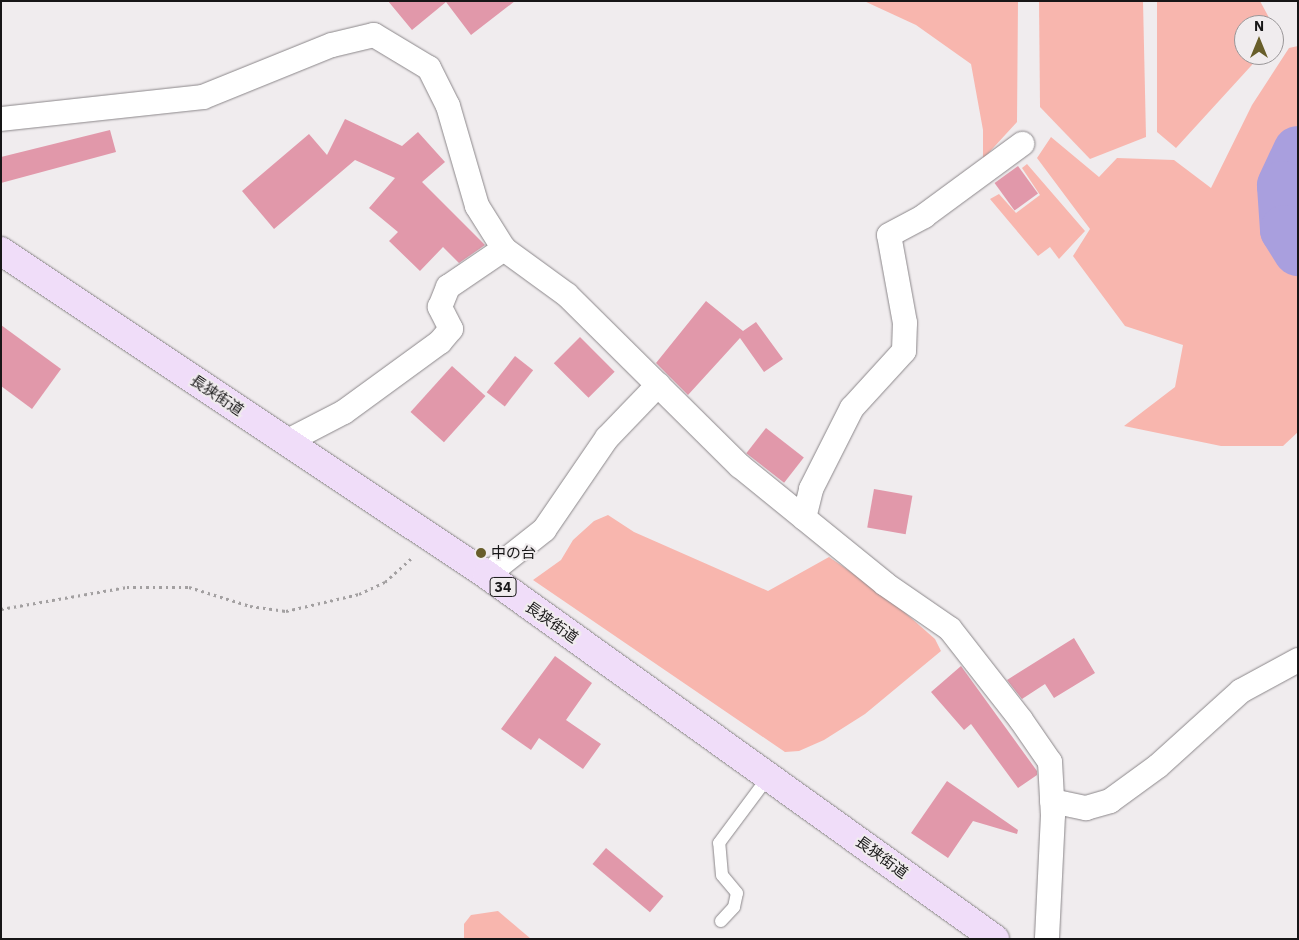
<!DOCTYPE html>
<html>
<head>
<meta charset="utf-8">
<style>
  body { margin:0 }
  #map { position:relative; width:1299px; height:940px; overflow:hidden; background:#f0ecee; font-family:"IBM Plex Sans","Noto Sans JP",sans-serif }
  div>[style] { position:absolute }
  .green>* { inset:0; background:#f8b6ae }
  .river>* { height:50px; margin:-25px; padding:0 25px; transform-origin:25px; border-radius:25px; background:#a99fde }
  .building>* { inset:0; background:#e198aa; transform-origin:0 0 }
  .path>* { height:3px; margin-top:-1.5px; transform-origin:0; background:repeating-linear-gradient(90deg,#a3a0a1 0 2.5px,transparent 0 6.5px) }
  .roads { filter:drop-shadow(0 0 1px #8b878a) drop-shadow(0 0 1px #8b878a) }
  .service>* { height:12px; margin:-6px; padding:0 6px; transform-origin:6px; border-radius:6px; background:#fff }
  .minor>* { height:24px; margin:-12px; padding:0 12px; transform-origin:12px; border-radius:12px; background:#fff }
  .primary>* { height:28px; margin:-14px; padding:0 14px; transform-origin:14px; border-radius:14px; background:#f0ddf9 }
  .dots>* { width:14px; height:14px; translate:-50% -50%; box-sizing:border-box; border:2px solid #f0ecee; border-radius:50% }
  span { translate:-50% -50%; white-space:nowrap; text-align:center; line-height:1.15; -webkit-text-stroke:4px #f0ecee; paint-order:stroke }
  .shield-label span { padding:1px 4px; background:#f0ecee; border:1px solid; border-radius:4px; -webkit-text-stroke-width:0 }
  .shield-label { font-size:14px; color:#171617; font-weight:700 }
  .street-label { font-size:15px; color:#171617 }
  .poi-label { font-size:15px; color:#171617 }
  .left { translate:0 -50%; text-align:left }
  .frame { position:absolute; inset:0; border:2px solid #171617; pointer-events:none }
  .north { position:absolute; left:1234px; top:15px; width:50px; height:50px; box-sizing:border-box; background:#f0ecee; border:1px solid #999698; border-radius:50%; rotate:0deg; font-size:14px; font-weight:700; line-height:20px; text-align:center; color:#171617 }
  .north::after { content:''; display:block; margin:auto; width:18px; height:22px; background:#685e2a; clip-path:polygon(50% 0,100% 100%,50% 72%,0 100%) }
</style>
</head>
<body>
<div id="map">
  <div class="green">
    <div style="clip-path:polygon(864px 1px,1018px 1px,1017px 122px,983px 159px,983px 130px,971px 64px,916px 25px)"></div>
    <div style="clip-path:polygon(1039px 1px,1143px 1px,1146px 137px,1090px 159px,1040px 107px)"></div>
    <div style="clip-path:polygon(1157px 1px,1260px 1px,1273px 25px,1244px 25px,1244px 55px,1261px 55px,1176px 148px,1157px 132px)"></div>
    <div style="clip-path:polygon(1298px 46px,1298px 432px,1283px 446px,1221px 446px,1124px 426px,1175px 387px,1183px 345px,1125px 326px,1073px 256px,1090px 229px,1037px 158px,1051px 137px,1099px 177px,1117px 158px,1174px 160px,1211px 188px,1252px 105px,1289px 48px)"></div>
    <div style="clip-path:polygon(1027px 164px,1085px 231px,1059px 259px,1050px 247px,1038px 256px,990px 199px,999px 194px,1016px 213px,1040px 195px,1022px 168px)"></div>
    <div style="clip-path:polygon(608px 515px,634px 532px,768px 591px,829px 557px,886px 596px,935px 639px,941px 651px,865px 714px,824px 740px,799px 751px,785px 752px,533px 580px,561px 560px,573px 540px,594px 521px)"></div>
    <div style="clip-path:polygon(498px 911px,531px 939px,464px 939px,464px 924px,471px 915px)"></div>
  </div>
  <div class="river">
    <div style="left:1298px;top:151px;width:38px;rotate:115deg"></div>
    <div style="left:1282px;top:186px;width:44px;rotate:86.1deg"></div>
    <div style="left:1285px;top:230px;width:25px;rotate:58deg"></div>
  </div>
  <div class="building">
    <div style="clip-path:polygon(388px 1px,515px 1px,471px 35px,446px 2px,412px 30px)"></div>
    <div style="clip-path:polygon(345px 119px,402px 146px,418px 132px,445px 162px,422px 182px,485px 245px,459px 263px,443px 247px,420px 271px,389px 241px,398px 232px,369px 208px,395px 178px,355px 160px,274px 229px,242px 191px,309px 134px,327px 155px)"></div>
    <div style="clip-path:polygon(110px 130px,116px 152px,1px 183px,1px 157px)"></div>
    <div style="left:1018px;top:166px;width:34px;height:29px;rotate:54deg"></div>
    <div style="clip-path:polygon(706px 301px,743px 331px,756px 322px,783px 359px,764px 372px,740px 338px,688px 395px,656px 363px)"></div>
    <div style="clip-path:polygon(1px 325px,61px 369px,32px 409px,1px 386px)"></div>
    <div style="left:580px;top:337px;width:49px;height:37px;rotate:45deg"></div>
    <div style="left:515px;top:356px;width:23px;height:46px;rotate:38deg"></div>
    <div style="left:452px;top:366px;width:45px;height:62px;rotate:42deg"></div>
    <div style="left:766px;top:428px;width:48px;height:32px;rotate:38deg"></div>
    <div style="left:874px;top:489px;width:39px;height:39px;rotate:10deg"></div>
    <div style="clip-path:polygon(1074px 638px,1095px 673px,1054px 698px,1045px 684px,1022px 699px,1007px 680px)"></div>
    <div style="clip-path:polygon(555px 656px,592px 683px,566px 720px,601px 744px,583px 769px,539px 738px,531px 750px,501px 729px)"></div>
    <div style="clip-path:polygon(961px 666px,1037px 771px,1037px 775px,1018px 788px,971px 724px,964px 730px,931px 692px)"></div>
    <div style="clip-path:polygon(947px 781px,1018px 830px,1017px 834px,973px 821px,948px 858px,911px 833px)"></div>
    <div style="left:606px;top:848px;width:75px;height:21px;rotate:40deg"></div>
  </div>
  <div class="path">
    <div style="left:1px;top:609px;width:128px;rotate:-9.9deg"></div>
    <div style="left:127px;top:587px;width:62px"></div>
    <div style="left:189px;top:587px;width:64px;rotate:17.3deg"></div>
    <div style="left:250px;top:606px;width:36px;rotate:8deg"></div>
    <div style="left:286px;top:611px;width:75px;rotate:-13.1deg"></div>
    <div style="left:359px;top:594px;width:29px;rotate:-25deg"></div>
    <div style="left:385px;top:582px;width:36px;rotate:-42deg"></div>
  </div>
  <div class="roads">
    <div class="service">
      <div style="left:721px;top:921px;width:19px;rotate:-47deg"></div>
      <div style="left:734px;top:907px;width:14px;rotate:-78deg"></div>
      <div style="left:737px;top:893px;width:23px;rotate:-130deg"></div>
      <div style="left:722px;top:875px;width:32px;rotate:-95deg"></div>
      <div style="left:719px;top:843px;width:84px;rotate:-53.3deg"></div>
    </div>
    <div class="minor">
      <div style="left:1px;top:119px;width:203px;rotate:-6.2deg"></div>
      <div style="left:203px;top:97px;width:139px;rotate:-22deg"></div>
      <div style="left:332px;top:45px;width:43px;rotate:-13.4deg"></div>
      <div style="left:374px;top:35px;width:64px;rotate:31deg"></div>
      <div style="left:429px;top:68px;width:42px;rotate:63.4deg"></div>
      <div style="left:448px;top:106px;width:104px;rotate:73.8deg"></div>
      <div style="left:477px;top:206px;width:51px;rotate:57.9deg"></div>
      <div style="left:504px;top:249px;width:78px;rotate:36.1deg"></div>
      <div style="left:567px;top:295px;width:243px;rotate:44.7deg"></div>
      <div style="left:740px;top:466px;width:187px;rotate:39.1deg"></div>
      <div style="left:885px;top:584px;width:79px;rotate:34.7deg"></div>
      <div style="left:950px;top:629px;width:115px;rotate:52deg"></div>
      <div style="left:1021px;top:720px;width:51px;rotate:55.4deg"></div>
      <div style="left:1050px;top:762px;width:53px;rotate:86.8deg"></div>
      <div style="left:1053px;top:815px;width:124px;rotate:92.8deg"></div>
      <div style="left:286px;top:442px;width:65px;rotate:-27.3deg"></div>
      <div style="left:344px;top:412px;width:119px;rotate:-36.1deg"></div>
      <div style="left:440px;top:342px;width:17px;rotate:-50deg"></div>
      <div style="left:451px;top:329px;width:25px;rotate:-117deg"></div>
      <div style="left:440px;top:307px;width:22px;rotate:-68deg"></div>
      <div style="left:448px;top:287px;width:68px;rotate:-34.2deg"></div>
      <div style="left:804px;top:518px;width:30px;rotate:-76deg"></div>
      <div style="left:811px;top:489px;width:91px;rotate:-63.2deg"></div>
      <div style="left:852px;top:408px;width:77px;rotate:-47.6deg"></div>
      <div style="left:904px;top:351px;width:28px;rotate:-88deg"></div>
      <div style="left:905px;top:323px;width:89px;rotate:-100.3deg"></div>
      <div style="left:889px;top:235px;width:40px;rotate:-28deg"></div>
      <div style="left:924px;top:216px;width:122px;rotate:-36.3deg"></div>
      <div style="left:487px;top:575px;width:73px;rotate:-38.3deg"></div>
      <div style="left:544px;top:530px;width:112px;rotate:-55.6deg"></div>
      <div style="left:607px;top:438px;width:74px;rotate:-46.1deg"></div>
      <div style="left:1052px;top:801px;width:35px;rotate:12deg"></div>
      <div style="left:1086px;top:808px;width:25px;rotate:-16deg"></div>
      <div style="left:1110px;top:801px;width:59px;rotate:-36.1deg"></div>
      <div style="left:1158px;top:766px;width:112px;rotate:-42.1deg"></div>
      <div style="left:1241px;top:691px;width:65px;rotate:-28.5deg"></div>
    </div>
    <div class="primary">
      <div style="left:1px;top:251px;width:584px;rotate:33.69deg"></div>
      <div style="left:487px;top:575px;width:625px;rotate:35.62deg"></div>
    </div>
  </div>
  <div class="dots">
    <div style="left:481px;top:553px;background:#685e2a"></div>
  </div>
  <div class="shield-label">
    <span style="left:503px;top:587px">34</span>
  </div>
  <div class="street-label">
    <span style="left:217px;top:395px;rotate:34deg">長狭街道</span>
    <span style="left:552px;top:622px;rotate:35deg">長狭街道</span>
    <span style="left:882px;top:857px;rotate:36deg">長狭街道</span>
  </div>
  <div class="poi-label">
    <span class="left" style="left:491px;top:553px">中の台</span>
  </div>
  <div class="frame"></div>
  <div class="north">N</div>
</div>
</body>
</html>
